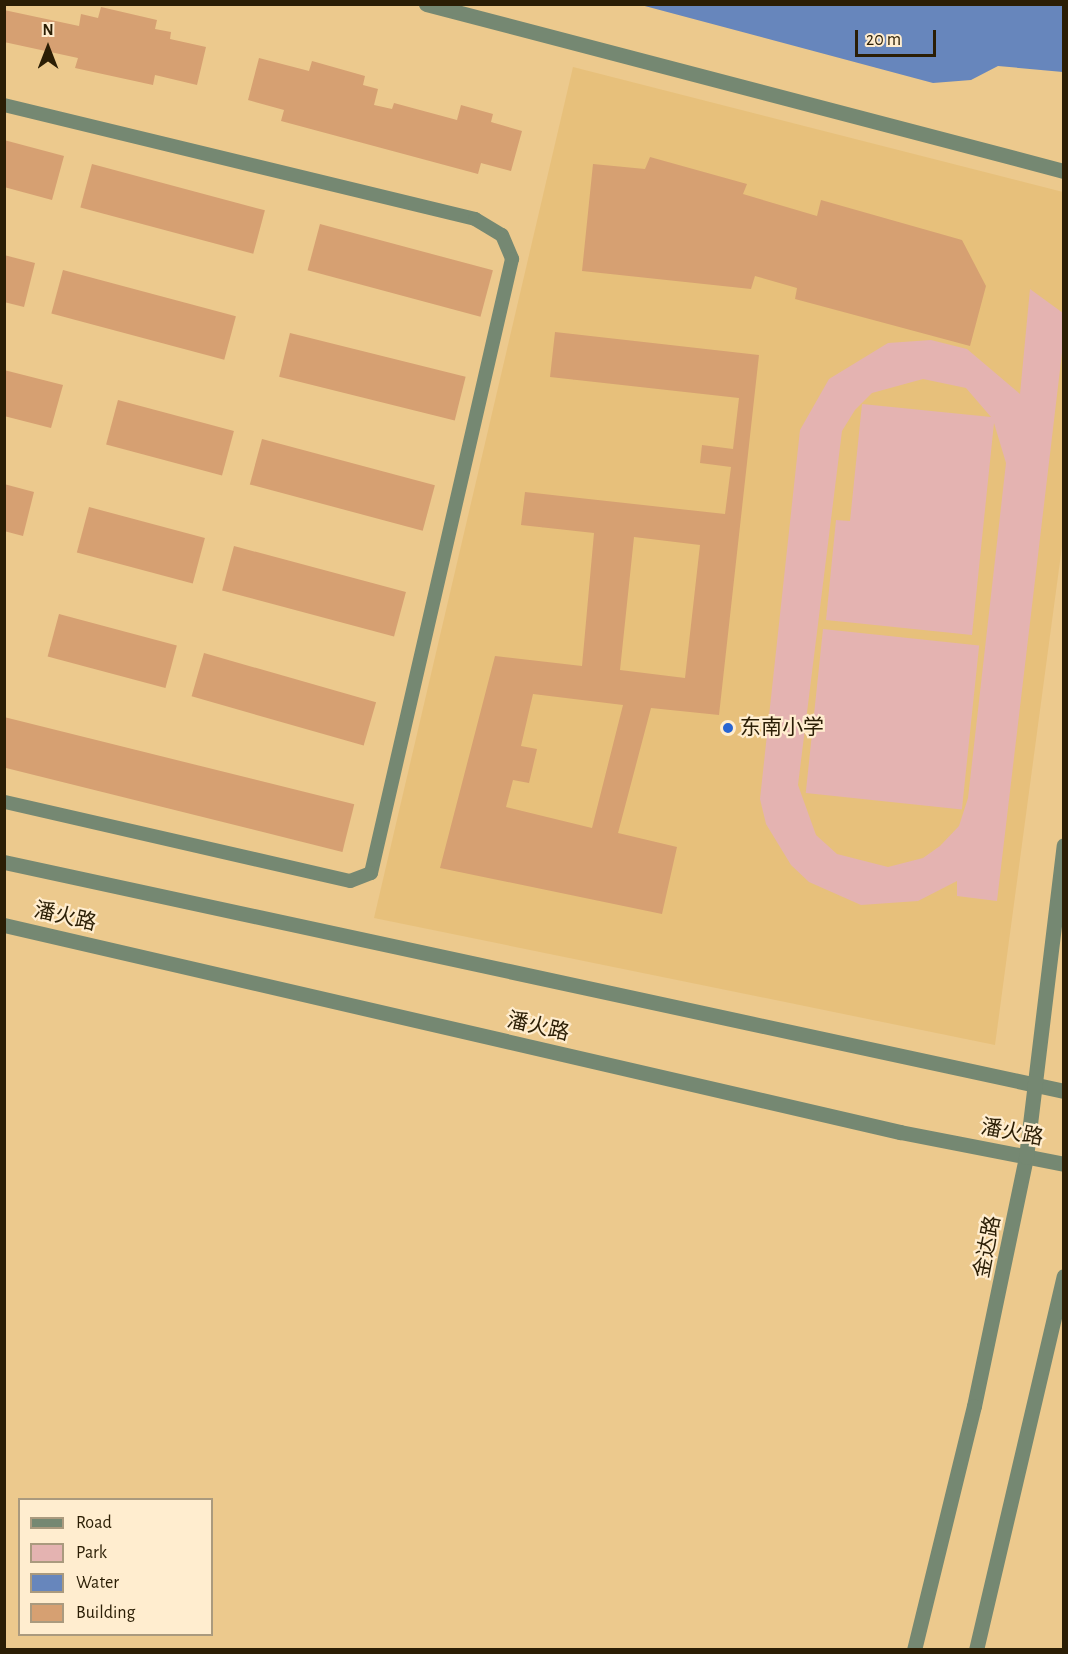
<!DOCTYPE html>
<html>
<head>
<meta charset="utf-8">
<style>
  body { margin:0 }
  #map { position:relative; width:1068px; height:1654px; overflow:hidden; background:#ecc98d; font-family:"Alegreya Sans","Noto Sans SC",sans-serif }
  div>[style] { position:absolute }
  .built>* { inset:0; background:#e7c07b }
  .green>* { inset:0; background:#e4b3b1; transform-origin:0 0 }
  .water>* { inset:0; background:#6786bc }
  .building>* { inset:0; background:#d6a072; transform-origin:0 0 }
  .service>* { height:14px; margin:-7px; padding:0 7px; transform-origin:7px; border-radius:7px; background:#758872 }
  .minor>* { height:15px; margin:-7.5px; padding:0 7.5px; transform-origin:7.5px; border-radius:7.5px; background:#758872 }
  .tertiary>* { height:15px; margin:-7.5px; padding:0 7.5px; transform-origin:7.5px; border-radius:7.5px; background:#758872 }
  .tertiary-bridge>* { height:15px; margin:-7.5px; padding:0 7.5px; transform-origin:7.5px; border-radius:7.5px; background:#758872 }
  .dots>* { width:16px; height:16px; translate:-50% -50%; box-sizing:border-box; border:3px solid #ffedcf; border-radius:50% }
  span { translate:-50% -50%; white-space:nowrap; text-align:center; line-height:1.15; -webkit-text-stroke:4.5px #ffedcf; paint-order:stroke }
  .poi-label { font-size:21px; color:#2b1e05 }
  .left { translate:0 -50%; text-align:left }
  .street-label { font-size:21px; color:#2b1e05 }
  .frame { position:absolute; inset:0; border:6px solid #2b1e05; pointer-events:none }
  .legend { position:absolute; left:18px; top:1498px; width:195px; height:138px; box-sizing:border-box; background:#ffedcf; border:2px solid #aa9a7e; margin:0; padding:8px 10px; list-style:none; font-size:18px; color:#2b1e05 }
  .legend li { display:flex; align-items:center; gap:12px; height:30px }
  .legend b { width:30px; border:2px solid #aa9a7e }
  .north { position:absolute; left:18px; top:18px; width:60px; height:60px; -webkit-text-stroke:4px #ffedcf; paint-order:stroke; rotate:0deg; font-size:16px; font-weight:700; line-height:24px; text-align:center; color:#2b1e05 }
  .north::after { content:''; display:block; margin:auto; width:21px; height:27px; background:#2b1e05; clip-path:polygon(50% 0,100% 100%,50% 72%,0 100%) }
  .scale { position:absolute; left:855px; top:30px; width:81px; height:27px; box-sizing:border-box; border:3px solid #2b1e05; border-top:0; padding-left:8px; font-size:18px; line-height:21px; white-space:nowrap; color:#2b1e05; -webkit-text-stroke:4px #ffedcf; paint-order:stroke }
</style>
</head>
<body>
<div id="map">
  <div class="built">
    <div style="clip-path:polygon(573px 67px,1063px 192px,1063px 539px,995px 1045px,374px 918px)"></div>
  </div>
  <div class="green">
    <div style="clip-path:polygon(evenodd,1030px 289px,1063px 313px,1064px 336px,997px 901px,957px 896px,957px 881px,918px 901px,861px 905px,809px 882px,791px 865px,766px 824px,760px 799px,800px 430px,829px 379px,888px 343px,931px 340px,967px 349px,1020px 394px,1030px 289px,923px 379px,966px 388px,991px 417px,862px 404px,850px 521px,836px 520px,826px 620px,972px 635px,994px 423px,1006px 463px,968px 798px,959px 826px,940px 846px,923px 858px,888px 867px,837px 854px,816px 835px,798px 785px,842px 431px,855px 410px,872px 393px,923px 379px)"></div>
    <div style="left:823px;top:629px;width:157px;height:165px;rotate:6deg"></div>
  </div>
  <div class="water">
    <div style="clip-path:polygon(641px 5px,1063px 5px,1063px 72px,998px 66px,971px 80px,933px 83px)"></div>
  </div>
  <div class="building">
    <div style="clip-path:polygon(101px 7px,157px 20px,155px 29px,171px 32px,170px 39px,206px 47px,197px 85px,155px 75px,153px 85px,75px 68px,78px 58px,4px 42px,4px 10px,79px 26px,81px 14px,98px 18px)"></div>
    <div style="clip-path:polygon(259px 58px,309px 71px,312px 61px,365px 76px,363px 85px,378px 89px,374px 105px,392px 109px,394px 103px,457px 120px,461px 105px,493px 114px,491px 122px,522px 131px,511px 171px,481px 163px,478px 174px,281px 121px,284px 110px,248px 100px)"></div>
    <div style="clip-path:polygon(4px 140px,64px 156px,52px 200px,4px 187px)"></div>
    <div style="clip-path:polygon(650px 157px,747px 184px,743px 194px,817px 216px,821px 200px,962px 240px,986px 286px,970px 346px,795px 299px,797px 288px,755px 276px,751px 289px,582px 271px,593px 164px,645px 169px)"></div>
    <div style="left:92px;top:164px;width:179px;height:45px;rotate:15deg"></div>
    <div style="left:320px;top:224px;width:179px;height:48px;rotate:15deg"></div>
    <div style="clip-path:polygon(4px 255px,35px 263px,24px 307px,4px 302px)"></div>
    <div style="left:63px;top:270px;width:179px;height:45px;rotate:15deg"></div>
    <div style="clip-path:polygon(evenodd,555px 332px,759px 355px,719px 715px,651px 708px,618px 833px,677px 847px,662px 914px,440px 868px,495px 656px,582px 666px,594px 533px,521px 525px,525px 492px,725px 514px,731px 467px,700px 463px,702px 445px,733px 449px,739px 398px,550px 377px,555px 332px,634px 537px,700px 545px,685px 678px,620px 670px,634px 537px,555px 332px,533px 694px,623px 705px,592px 828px,506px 807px,513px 780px,529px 783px,537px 749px,521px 746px,533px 694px)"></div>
    <div style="left:290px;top:333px;width:181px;height:45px;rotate:14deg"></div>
    <div style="clip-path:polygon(4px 370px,63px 385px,51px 428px,4px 416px)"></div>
    <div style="left:118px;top:400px;width:120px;height:46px;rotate:15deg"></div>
    <div style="left:262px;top:439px;width:179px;height:47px;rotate:15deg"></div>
    <div style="clip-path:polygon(4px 484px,34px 492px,23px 536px,4px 531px)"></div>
    <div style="left:89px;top:507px;width:120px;height:47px;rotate:15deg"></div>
    <div style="left:234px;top:546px;width:178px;height:46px;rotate:15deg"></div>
    <div style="left:59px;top:614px;width:122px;height:44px;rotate:15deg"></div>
    <div style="left:204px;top:653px;width:179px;height:45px;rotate:16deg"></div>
    <div style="left:4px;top:717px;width:361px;height:49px;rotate:14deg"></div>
  </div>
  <div class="service">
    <div style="left:4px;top:105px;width:485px;rotate:13.6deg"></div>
    <div style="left:475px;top:219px;width:31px;rotate:31deg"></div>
    <div style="left:502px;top:235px;width:26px;rotate:67deg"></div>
    <div style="left:512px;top:259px;width:630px;rotate:102.93deg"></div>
    <div style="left:371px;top:873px;width:22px;rotate:159deg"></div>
    <div style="left:350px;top:881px;width:355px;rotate:-167.1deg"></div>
  </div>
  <div class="minor">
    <div style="left:426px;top:4px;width:659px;rotate:14.67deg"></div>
  </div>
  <div class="tertiary">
    <div style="left:4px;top:862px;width:1084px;rotate:12.19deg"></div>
    <div style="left:4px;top:925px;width:920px;rotate:13.01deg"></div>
    <div style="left:900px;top:1132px;width:167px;rotate:11deg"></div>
    <div style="left:974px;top:1406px;width:254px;rotate:-78.2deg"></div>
    <div style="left:1026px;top:1157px;width:314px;rotate:-83.1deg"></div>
    <div style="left:976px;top:1650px;width:384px;rotate:-76.8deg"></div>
  </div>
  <div class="tertiary-bridge">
    <div style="left:914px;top:1650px;width:251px;rotate:-76.2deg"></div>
  </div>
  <div class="dots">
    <div style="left:728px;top:728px;background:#2865d2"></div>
  </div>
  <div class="poi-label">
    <span class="left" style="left:740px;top:728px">东南小学</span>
  </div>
  <div class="street-label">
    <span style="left:65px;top:917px;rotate:13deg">潘火路</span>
    <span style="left:538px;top:1027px;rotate:13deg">潘火路</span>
    <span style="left:1012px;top:1133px;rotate:11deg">潘火路</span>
    <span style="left:988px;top:1247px;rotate:-79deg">金达路</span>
  </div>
  <div class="frame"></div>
  <ul class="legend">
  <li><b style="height:8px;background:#758872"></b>Road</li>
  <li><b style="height:16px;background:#e4b3b1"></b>Park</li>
  <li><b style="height:16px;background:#6786bc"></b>Water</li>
  <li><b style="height:16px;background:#d6a072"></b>Building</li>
  </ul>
  <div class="north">N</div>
  <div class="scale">20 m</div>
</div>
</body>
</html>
